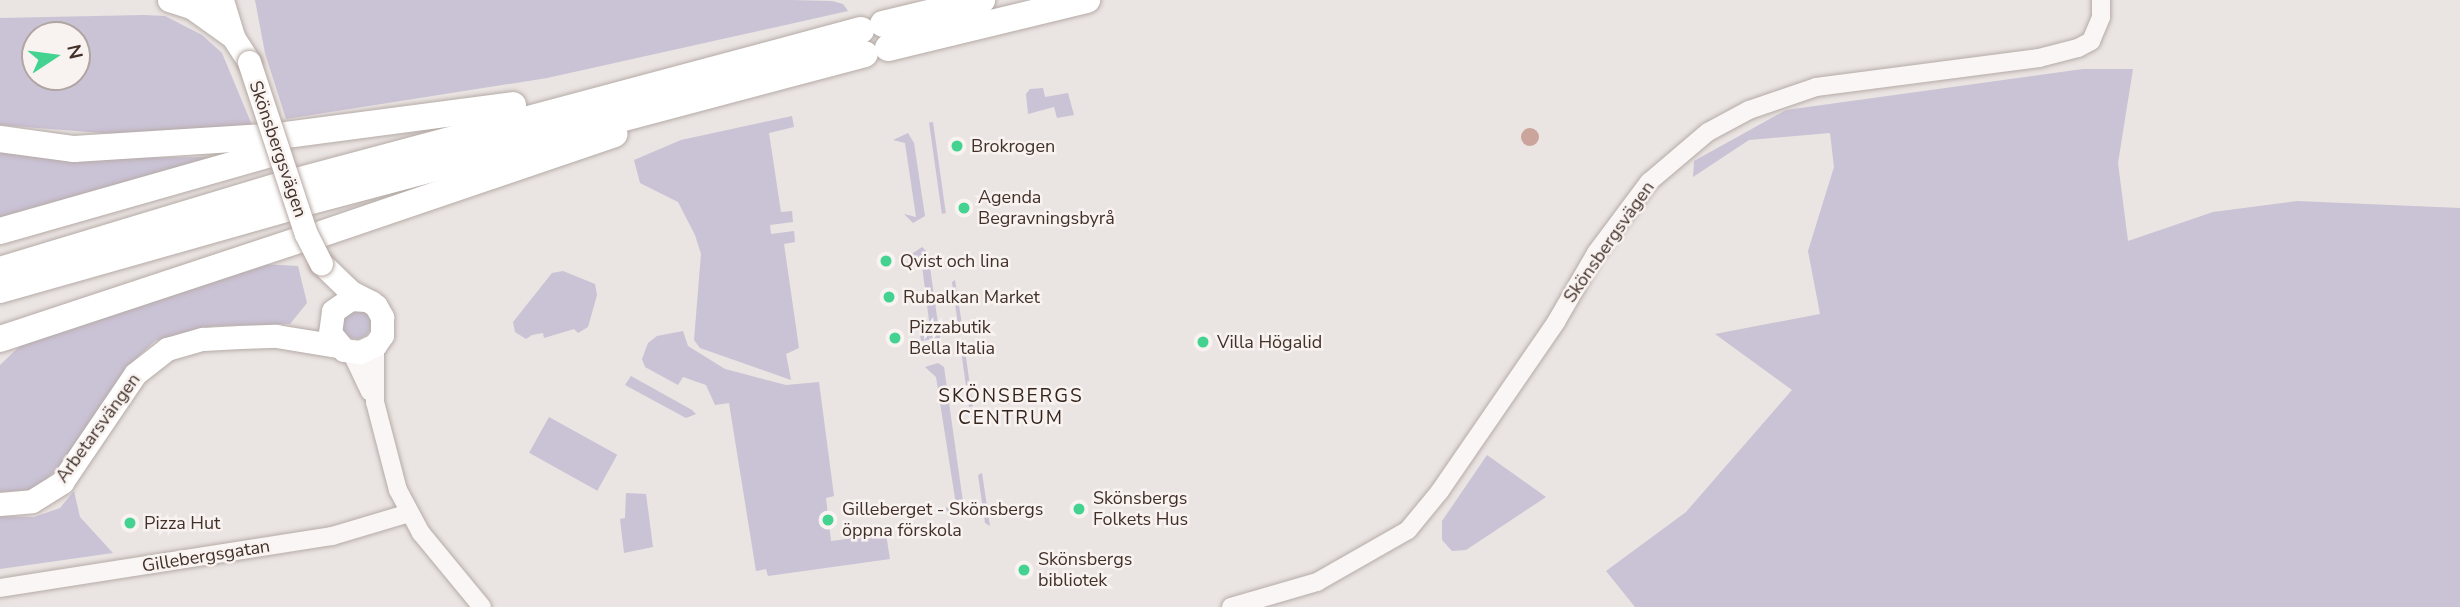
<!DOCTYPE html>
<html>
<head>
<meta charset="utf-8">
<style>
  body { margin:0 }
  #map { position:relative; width:2460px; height:607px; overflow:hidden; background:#eae4e2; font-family:"Nunito Sans",sans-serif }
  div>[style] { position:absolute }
  .green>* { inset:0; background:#cac2d5; transform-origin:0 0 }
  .round { border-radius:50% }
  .water>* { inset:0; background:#cba59c }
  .roads { filter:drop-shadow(0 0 2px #b5aba7) drop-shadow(0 0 2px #b5aba7) }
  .minor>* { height:18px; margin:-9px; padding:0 9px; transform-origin:9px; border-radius:9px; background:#f9f6f5 }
  .major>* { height:23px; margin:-11.5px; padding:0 11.5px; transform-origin:11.5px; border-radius:11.5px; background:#fff }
  .highway>* { height:26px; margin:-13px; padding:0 13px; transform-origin:13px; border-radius:13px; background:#fff }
  .bridges { filter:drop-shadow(0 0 2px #b6a7a1) drop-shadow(0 0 2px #b6a7a1) }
  .major-bridge>* { height:23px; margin:-11.5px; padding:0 11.5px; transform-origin:11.5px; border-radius:11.5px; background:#fff }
  .dots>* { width:19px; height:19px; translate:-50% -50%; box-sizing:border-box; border:4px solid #f8f3f1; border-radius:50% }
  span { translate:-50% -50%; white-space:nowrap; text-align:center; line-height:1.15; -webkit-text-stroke:5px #f8f3f1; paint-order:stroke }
  .poi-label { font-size:18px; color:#433129 }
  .left { translate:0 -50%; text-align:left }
  .street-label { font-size:18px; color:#433129 }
  .neighbourhood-label { font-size:19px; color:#34241b; letter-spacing:2px }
  .north { position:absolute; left:21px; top:21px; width:70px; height:70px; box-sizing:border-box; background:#f8f3f1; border:2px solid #b0a5a1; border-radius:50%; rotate:77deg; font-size:19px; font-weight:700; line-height:28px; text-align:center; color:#433129 }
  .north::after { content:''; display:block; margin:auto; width:24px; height:32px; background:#44d290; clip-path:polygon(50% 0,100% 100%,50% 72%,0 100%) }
</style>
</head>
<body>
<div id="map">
  <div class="green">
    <div style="clip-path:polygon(255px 0,790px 0,832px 1px,843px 4px,848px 11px,547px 78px,286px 119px,265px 53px)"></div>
    <div style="clip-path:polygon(evenodd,144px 15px,165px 16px,202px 35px,222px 53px,252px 125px,151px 137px,0 125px,0 18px,144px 15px,35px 35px,77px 35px,77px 77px,35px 77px,35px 35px)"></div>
    <div style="clip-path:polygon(2083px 69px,2133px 69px,2118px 163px,2128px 241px,2213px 212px,2297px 201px,2460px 208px,2460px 607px,1635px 607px,1606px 571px,1686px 512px,1792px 390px,1715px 334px,1820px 314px,1808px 251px,1834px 167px,1830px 133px,1749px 140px,1693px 177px,1694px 161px,1786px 110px)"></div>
    <div style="clip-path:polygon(1043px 88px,1045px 97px,1068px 93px,1074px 115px,1057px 118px,1054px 107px,1028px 114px,1026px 94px,1030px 89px)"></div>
    <div style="clip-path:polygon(792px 116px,794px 127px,769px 133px,781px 212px,792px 211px,793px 222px,770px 225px,771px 234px,794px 231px,795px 242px,784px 244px,799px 348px,786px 354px,791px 380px,700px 348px,694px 340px,701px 254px,695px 235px,678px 202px,640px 183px,634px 160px,681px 140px)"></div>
    <div style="left:933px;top:122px;width:92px;height:4px;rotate:82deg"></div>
    <div style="clip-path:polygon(908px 133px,914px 143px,925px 216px,913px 223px,904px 214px,916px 217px,905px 143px,893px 140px)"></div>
    <div style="clip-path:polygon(0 152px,71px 158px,218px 157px,0 218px)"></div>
    <div style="clip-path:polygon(922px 247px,928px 253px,940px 338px,921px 341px,920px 335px,931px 336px,921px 258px,910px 255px)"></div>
    <div style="clip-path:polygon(263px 264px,298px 266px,307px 303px,290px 324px,214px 326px,155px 341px,126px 368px,69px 456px,45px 481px,32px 490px,0 492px,0 365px,23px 343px)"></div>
    <div style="clip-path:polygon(563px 271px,595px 284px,597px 295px,588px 327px,578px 333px,574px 329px,544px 338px,543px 333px,532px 335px,526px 339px,515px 332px,513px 322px,552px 273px)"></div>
    <div style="clip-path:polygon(955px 280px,963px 331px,959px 332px,952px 282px)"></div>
    <div class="round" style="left:341px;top:309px;width:30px;height:30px"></div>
    <div style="clip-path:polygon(683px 331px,688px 346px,725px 369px,786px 385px,819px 382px,834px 496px,826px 498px,831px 541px,886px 534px,890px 559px,768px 576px,766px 569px,756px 571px,729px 403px,715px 405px,706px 385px,683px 377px,678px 385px,645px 367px,642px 359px,648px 343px,657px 336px)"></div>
    <div style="left:964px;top:343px;width:64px;height:4px;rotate:82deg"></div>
    <div style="clip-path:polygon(938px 363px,944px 367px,964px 509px,950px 516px,945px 507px,957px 511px,936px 377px,925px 367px)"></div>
    <div style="clip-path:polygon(631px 376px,692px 410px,696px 414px,686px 418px,625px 385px)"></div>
    <div style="left:549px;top:417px;width:78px;height:41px;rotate:29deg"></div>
    <div style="clip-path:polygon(1487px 455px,1546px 497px,1466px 550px,1452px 551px,1442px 540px,1442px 521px)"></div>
    <div style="clip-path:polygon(982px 473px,990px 526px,985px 523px,978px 475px)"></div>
    <div style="clip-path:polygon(74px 491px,80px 517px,113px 553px,0 569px,0 516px,34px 517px,60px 508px)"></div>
    <div style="clip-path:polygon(626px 493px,646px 494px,653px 547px,624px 553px,620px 519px,625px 518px)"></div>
  </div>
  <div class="water">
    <div class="round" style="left:1521px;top:128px;width:18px;height:18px"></div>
  </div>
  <div class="roads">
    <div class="minor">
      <div style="left:375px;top:345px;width:57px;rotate:90deg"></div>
      <div style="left:375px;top:402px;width:91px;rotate:75.4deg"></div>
      <div style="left:398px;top:490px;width:49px;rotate:61.9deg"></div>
      <div style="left:421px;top:533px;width:96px;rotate:50.5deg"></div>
      <div style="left:351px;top:352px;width:44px;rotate:64.6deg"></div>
      <div style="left:0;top:588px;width:336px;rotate:-8.9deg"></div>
      <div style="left:332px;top:536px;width:80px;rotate:-16.6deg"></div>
      <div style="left:1231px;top:607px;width:90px;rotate:-16.2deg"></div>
      <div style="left:1317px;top:582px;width:105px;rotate:-29.7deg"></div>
      <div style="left:1408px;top:530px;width:50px;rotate:-50.6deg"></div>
      <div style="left:1440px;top:491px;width:205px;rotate:-55.5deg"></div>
      <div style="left:1556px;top:322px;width:80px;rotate:-59.9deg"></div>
      <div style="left:1596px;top:253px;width:89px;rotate:-53.3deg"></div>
      <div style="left:1649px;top:182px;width:77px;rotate:-40.3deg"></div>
      <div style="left:1708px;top:132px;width:47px;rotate:-28.2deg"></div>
      <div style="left:1749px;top:110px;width:71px;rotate:-18.9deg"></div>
      <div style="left:1816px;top:87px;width:225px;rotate:-7.4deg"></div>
      <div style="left:2039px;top:58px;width:40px;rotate:-14.4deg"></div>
      <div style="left:2078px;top:48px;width:15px;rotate:-28deg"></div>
      <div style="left:2091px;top:41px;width:26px;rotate:-67deg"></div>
      <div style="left:2101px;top:17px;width:17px;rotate:-90deg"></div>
    </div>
    <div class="major">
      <div style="left:169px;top:0;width:23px;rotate:18deg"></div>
      <div style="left:191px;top:7px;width:15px;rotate:-20deg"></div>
      <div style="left:222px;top:0;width:39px;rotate:73deg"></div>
      <div style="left:233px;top:37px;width:30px;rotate:57deg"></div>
      <div style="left:191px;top:7px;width:52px;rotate:35.5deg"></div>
      <div style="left:321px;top:263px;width:42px;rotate:44deg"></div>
      <div style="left:351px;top:292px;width:22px;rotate:27deg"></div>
      <div style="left:371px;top:302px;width:6px;rotate:39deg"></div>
      <div style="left:376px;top:306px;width:13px;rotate:61deg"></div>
      <div style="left:382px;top:317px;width:18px;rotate:90deg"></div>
      <div style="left:382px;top:335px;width:12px;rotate:125deg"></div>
      <div style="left:375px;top:345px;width:17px;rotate:155deg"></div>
      <div style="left:360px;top:352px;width:16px;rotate:-173deg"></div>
      <div style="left:344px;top:350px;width:22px;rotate:-129deg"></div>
      <div style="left:330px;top:333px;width:22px;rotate:-82deg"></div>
      <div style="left:333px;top:311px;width:21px;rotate:-35deg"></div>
      <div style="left:350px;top:299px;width:16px;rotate:4deg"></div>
      <div style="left:0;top:504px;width:32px;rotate:-5deg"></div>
      <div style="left:32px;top:501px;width:36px;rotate:-32deg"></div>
      <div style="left:62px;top:482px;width:130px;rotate:-55.9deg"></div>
      <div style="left:135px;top:374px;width:41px;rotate:-38deg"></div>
      <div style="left:167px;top:349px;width:37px;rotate:-16deg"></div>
      <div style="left:203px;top:339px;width:37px;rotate:-3deg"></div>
      <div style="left:240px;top:337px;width:36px;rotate:-2deg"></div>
      <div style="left:276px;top:336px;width:63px;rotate:9.2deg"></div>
    </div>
    <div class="highway">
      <div style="left:883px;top:24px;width:102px;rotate:-13.6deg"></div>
      <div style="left:888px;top:48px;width:205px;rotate:-13.6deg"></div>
      <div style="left:286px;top:135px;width:229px;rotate:-7.5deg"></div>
      <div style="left:0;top:139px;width:75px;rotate:7.7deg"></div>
      <div style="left:74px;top:149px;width:191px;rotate:-3.6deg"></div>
      <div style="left:300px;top:180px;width:581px;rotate:-14.97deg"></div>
      <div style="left:308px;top:202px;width:576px;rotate:-14.88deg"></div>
      <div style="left:0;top:231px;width:281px;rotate:-15.9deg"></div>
      <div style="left:321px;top:234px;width:310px;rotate:-18.8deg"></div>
      <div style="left:0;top:270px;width:294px;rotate:-16.8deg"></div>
      <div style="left:0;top:290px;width:300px;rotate:-15.8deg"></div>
      <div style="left:0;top:339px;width:316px;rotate:-18.3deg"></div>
    </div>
  </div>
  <div class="bridges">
    <div class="major-bridge">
      <div style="left:249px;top:62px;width:181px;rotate:71.7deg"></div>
      <div style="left:306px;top:234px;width:33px;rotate:63deg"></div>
    </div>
  </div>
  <div class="dots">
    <div style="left:957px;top:146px;background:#44d290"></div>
    <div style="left:964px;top:208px;background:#44d290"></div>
    <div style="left:886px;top:261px;background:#44d290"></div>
    <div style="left:889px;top:297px;background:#44d290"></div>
    <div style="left:895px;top:338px;background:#44d290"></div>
    <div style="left:1203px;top:342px;background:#44d290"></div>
    <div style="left:1079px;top:509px;background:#44d290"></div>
    <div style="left:828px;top:520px;background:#44d290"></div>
    <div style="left:130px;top:523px;background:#44d290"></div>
    <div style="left:1024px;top:570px;background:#44d290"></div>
  </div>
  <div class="poi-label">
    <span class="left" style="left:971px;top:146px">Brokrogen</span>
    <span class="left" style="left:978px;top:208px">Agenda<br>Begravningsbyrå</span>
    <span class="left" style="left:900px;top:261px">Qvist och lina</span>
    <span class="left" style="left:903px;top:297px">Rubalkan Market</span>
    <span class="left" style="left:909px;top:338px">Pizzabutik<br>Bella Italia</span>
    <span class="left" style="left:1217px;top:342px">Villa Högalid</span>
    <span class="left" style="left:1093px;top:509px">Skönsbergs<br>Folkets Hus</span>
    <span class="left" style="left:842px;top:520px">Gilleberget - Skönsbergs<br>öppna förskola</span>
    <span class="left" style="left:144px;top:523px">Pizza Hut</span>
    <span class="left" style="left:1038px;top:570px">Skönsbergs<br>bibliotek</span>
  </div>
  <div class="street-label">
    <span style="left:278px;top:149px;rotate:71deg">Skönsbergsvägen</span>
    <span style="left:1609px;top:242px;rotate:-55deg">Skönsbergsvägen</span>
    <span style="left:98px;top:428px;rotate:-54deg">Arbetarsvängen</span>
    <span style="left:206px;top:556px;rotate:-9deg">Gillebergsgatan</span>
  </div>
  <div class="neighbourhood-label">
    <span style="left:1011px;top:408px">SKÖNSBERGS<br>CENTRUM</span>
  </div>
  <div class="north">N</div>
</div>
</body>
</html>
